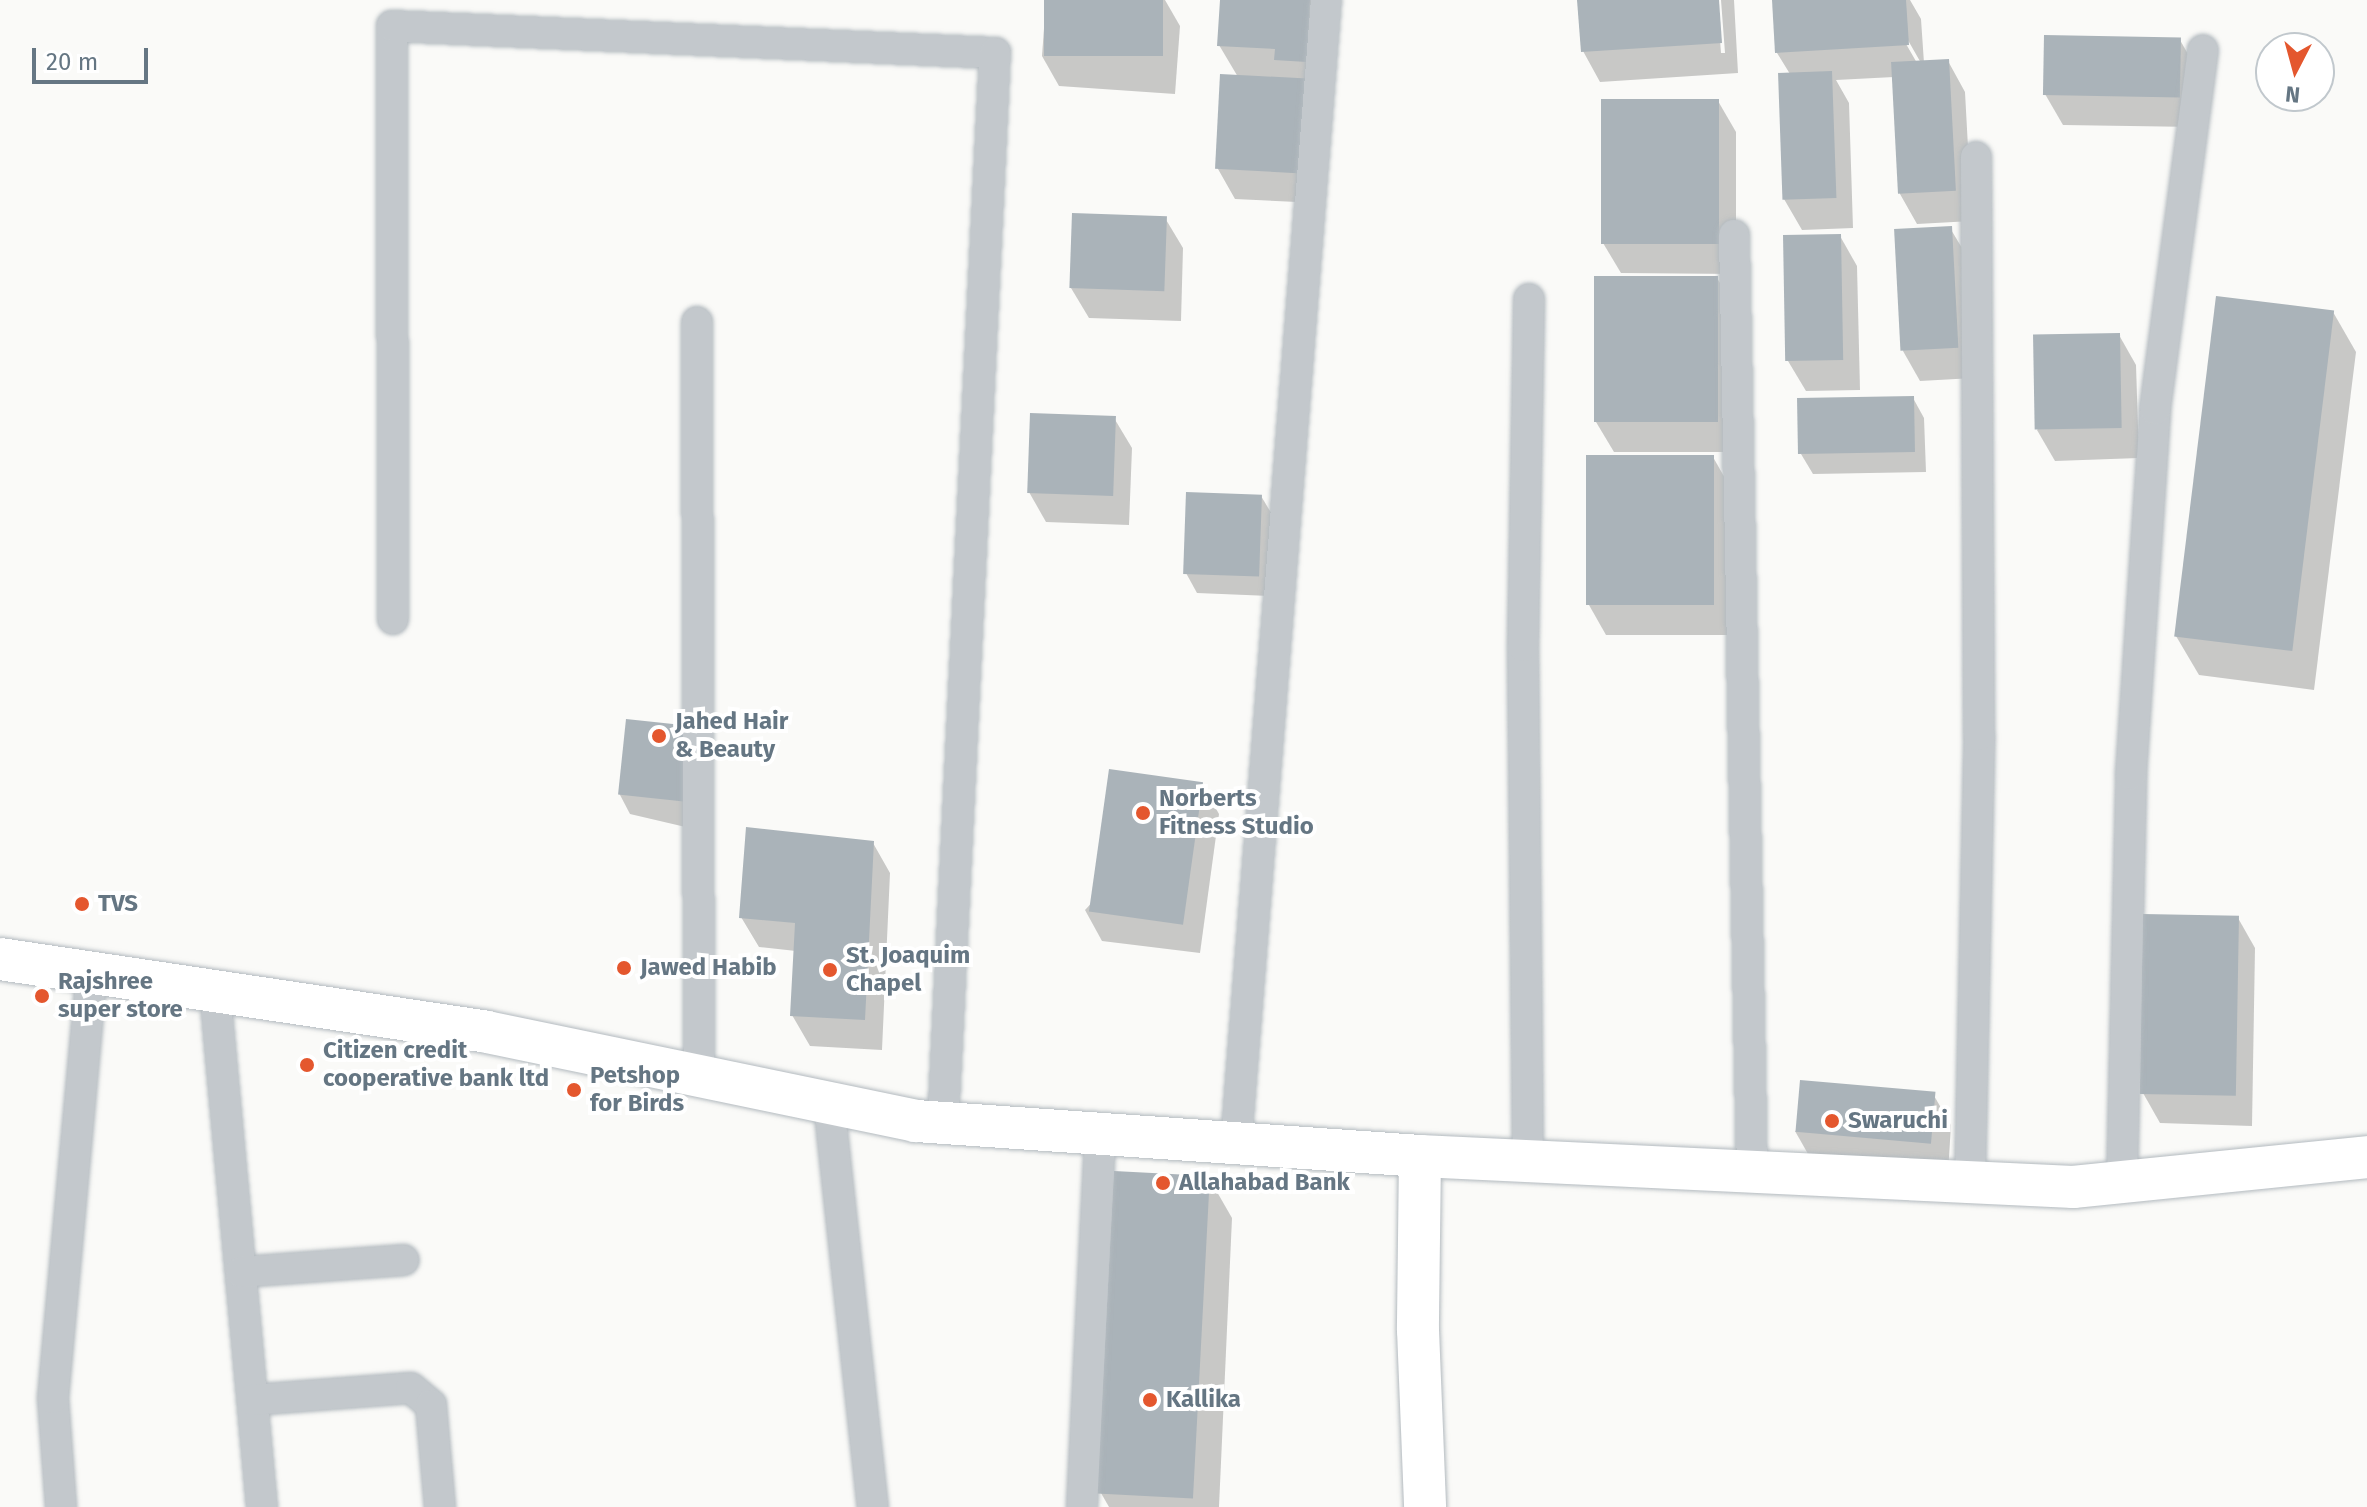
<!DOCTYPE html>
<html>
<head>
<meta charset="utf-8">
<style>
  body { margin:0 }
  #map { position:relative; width:2367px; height:1507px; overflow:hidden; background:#fafaf8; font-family:"Fira Sans",sans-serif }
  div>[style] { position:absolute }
  .shadow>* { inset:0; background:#0003 }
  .building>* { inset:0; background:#aab3b9; transform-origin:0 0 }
  .roads { filter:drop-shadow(0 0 2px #b3babf) drop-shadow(0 0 2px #b3babf) }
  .street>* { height:30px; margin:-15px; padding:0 15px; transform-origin:15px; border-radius:15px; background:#c3c8cc }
  .secondary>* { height:42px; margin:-21px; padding:0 21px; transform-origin:21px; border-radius:21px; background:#fff }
  .dots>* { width:22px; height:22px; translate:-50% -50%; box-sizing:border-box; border:4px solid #fff; border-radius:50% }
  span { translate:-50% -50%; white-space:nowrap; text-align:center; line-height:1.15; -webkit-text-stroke:8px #fff; paint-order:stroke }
  .poi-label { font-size:24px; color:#657683; font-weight:700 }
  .left { translate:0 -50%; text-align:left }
  .north { position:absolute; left:2255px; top:32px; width:80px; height:80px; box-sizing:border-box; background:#fff; border:2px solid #c1c8cd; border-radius:50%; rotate:186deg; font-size:22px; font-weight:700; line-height:32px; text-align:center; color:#657683 }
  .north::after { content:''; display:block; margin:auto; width:28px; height:36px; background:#e4572e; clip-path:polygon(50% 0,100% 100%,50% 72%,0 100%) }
  .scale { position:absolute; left:32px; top:48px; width:116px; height:36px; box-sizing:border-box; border:4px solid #657683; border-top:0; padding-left:10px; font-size:24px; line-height:28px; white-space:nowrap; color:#657683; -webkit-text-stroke:6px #fff; paint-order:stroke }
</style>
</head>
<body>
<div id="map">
  <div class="shadow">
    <div style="clip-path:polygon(1046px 0,1165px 0,1180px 26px,1175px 94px,1059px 86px,1042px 56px)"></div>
    <div style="clip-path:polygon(1222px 0,1325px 0,1319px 203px,1235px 199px,1218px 169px,1238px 77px,1219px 45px)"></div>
    <div style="clip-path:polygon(1579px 0,1717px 0,1721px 53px,1725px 53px,1721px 0,1734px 0,1738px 73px,1600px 82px,1583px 51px)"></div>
    <div style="clip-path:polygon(evenodd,1774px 0,1910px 0,1921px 19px,1924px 63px,1948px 61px,1965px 92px,1972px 221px,1917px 224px,1900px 194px,1894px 77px,1836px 80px,1849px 103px,1853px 228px,1802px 230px,1784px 199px,1790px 74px,1777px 53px,1774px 0,1905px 35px,1921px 63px,1917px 63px,1902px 37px,1905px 35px)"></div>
    <div style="clip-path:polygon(2180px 40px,2197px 70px,2196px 127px,2063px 125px,2045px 94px)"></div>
    <div style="clip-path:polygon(1718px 101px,1736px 132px,1736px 274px,1621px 273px,1603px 243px)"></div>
    <div style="clip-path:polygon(1165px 218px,1183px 248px,1181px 321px,1089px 318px,1071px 288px)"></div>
    <div style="clip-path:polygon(1950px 228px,1968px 258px,1974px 378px,1920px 381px,1903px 351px)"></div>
    <div style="clip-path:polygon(1840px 236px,1857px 266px,1860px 390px,1806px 391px,1788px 361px)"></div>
    <div style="clip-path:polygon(1717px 278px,1735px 308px,1734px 452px,1614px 452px,1596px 422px)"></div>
    <div style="clip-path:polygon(2333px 312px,2356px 352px,2314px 690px,2199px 675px,2176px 636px)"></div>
    <div style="clip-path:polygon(2119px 335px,2136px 365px,2139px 458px,2055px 461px,2037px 430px)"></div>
    <div style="clip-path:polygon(1913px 398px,1924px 418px,1926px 472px,1813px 474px,1801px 454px)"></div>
    <div style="clip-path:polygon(1114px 418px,1132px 448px,1129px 525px,1046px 522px,1029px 492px)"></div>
    <div style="clip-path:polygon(1713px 457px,1730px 487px,1730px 635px,1606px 635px,1589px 605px)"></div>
    <div style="clip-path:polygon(1261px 496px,1273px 516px,1270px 596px,1197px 593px,1186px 573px)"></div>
    <div style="clip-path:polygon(690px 727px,694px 829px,630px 814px,619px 793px)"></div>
    <div style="clip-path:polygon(1202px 784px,1219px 814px,1200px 953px,1102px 941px,1085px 910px)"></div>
    <div style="clip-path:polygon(873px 843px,890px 873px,882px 1050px,810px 1046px,792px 1015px,796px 951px,759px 947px,741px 917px)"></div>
    <div style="clip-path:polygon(2238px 918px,2255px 948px,2252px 1126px,2160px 1123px,2143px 1093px)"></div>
    <div style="clip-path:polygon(1933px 1094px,1951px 1125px,1948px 1173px,1812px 1161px,1795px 1131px)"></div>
    <div style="clip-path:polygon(1209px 1178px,1232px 1218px,1219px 1507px,1109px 1507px,1101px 1493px)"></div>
  </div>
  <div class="building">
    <div style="left:1044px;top:0;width:119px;height:56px"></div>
    <div style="clip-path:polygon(1220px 0,1310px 0,1307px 62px,1274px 60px,1275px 49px,1217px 46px)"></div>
    <div style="clip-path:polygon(1577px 0,1719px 0,1722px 43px,1581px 52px)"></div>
    <div style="clip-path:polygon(1772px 0,1906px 0,1909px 45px,1775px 53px)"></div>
    <div style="left:2044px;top:35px;width:137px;height:60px;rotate:1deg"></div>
    <div style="left:1949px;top:59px;width:132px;height:58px;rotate:87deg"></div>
    <div style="left:1832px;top:71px;width:127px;height:54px;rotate:88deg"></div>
    <div style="left:1220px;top:74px;width:87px;height:95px;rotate:3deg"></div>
    <div style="left:1601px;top:99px;width:118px;height:145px"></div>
    <div style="left:1072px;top:213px;width:95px;height:75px;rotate:2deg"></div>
    <div style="left:1952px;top:226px;width:122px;height:58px;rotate:87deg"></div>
    <div style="left:1841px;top:234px;width:126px;height:58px;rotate:89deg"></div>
    <div style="left:1594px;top:276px;width:124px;height:146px"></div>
    <div style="left:2216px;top:296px;width:119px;height:343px;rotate:7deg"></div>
    <div style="left:2120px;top:333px;width:95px;height:87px;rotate:89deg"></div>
    <div style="left:1914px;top:396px;width:56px;height:117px;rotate:89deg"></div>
    <div style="left:1030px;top:413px;width:86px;height:80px;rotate:2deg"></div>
    <div style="left:1586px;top:455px;width:128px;height:150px"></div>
    <div style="left:1186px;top:492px;width:76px;height:82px;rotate:2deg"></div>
    <div style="left:626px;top:719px;width:66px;height:76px;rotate:6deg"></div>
    <div style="left:1109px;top:769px;width:95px;height:144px;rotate:8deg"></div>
    <div style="clip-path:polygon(746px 827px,874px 841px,865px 1020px,790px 1016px,795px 923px,739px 918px)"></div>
    <div style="left:2143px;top:914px;width:96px;height:180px;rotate:1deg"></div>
    <div style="left:1800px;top:1080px;width:136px;height:52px;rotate:5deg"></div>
    <div style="left:1114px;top:1171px;width:96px;height:323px;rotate:3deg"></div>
  </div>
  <div class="roads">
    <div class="street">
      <div style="left:1734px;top:235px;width:937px;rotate:88.9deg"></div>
      <div style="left:697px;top:322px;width:755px;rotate:89.85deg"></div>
      <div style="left:393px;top:619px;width:593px;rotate:-90.1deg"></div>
      <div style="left:392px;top:26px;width:604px;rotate:2.56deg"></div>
      <div style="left:995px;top:53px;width:1071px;rotate:92.78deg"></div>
      <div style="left:215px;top:992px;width:517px;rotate:84.79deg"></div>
      <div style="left:829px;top:1104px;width:405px;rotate:83.8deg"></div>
      <div style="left:1236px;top:1143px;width:1147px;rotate:-85.5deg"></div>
      <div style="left:1528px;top:1161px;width:515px;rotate:-90.56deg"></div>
      <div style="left:1523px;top:646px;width:347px;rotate:-89deg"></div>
      <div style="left:2122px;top:1181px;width:407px;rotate:-88.7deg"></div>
      <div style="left:2131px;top:774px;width:366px;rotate:-86.2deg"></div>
      <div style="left:2155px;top:409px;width:362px;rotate:-82.4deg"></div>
      <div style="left:1970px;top:1182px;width:447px;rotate:-88.8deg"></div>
      <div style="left:1979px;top:735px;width:578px;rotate:-90.3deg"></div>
      <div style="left:241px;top:1272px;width:163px;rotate:-4.2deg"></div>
      <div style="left:252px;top:1400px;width:159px;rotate:-4.3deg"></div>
      <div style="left:411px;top:1388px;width:26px;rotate:40deg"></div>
      <div style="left:431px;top:1405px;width:102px;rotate:85deg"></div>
      <div style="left:61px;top:1507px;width:109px;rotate:-94.2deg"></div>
      <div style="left:53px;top:1398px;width:427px;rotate:-84.8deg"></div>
      <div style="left:1082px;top:1507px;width:373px;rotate:-87.2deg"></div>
    </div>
    <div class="secondary">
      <div style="left:0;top:959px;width:492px;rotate:8.5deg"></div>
      <div style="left:487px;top:1032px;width:438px;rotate:11.7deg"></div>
      <div style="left:916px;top:1121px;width:505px;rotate:3.97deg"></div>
      <div style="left:1420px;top:1156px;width:654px;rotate:2.72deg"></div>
      <div style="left:2073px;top:1187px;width:296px;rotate:-5.8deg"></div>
      <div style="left:1420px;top:1156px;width:174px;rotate:90.7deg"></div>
      <div style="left:1418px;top:1330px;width:177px;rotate:87.7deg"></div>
    </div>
  </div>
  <div class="dots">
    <div style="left:659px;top:736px;background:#e4572e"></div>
    <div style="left:1143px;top:813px;background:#e4572e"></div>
    <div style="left:82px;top:904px;background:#e4572e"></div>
    <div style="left:624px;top:968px;background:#e4572e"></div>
    <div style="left:830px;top:970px;background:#e4572e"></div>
    <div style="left:42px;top:996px;background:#e4572e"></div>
    <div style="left:307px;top:1065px;background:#e4572e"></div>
    <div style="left:574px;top:1090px;background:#e4572e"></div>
    <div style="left:1832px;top:1121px;background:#e4572e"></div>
    <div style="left:1163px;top:1183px;background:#e4572e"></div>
    <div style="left:1150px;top:1400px;background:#e4572e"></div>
  </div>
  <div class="poi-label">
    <span class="left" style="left:675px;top:736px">Jahed Hair<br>&amp; Beauty</span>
    <span class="left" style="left:1159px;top:813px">Norberts<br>Fitness Studio</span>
    <span class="left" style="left:98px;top:904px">TVS</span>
    <span class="left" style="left:846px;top:970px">St. Joaquim<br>Chapel</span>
    <span class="left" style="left:640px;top:968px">Jawed Habib</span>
    <span class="left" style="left:58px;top:996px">Rajshree<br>super store</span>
    <span class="left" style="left:323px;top:1065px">Citizen credit<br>cooperative bank ltd</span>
    <span class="left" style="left:590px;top:1090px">Petshop<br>for Birds</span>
    <span class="left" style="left:1848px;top:1121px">Swaruchi</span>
    <span class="left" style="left:1179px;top:1183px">Allahabad Bank</span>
    <span class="left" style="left:1166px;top:1400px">Kallika</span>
  </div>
  <div class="north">N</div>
  <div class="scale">20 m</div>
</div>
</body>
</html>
